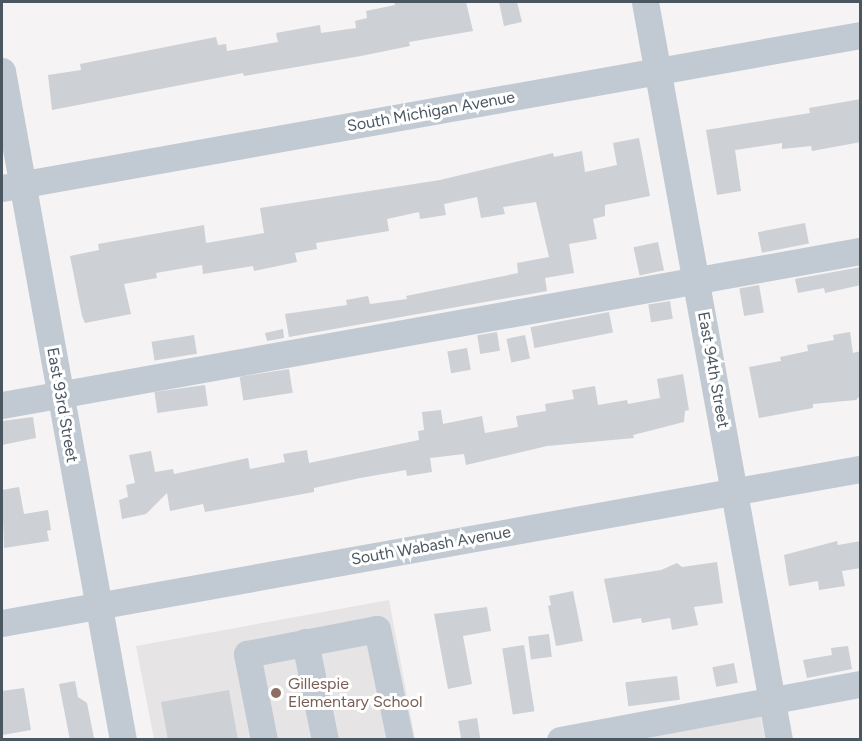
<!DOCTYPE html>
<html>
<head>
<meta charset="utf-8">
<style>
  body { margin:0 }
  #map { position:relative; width:862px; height:741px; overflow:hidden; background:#f5f3f3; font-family:Figtree,sans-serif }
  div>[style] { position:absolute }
  .education>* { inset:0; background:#e6e4e5 }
  .building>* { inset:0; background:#cdd0d5; transform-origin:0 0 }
  .minor>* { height:27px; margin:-13.5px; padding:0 13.5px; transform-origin:13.5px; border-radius:13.5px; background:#c1cad2 }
  .dots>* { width:16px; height:16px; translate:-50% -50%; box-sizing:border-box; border:3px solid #fff; border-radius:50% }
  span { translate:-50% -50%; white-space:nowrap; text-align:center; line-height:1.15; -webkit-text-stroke:6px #fff; paint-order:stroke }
  .street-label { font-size:16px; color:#4a5761 }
  .education-label { font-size:16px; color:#785e54 }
  .left { translate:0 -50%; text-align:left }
  .frame { position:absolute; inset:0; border:3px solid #4a5761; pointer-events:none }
</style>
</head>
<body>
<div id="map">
  <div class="education">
    <div style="clip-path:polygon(389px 600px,415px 739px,154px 739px,136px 646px)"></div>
    <div style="clip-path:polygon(759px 708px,765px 739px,579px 740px)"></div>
  </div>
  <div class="building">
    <div style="clip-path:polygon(394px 2px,466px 2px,473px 31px,409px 42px,410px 46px,361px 56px,244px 76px,243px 73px,52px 110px,48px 75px,81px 70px,80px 64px,216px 37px,218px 45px,226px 44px,227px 51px,278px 42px,276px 33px,320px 25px,321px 33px,356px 28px,355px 21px,367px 18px,366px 11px,395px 5px)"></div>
    <div style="clip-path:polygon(499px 2px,517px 2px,522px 22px,504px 26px)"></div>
    <div style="clip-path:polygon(861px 99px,861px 142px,812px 151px,811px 146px,782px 149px,782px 143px,735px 150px,741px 191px,717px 195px,706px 130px,810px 113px,809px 108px)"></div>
    <div style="clip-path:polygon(639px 138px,650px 196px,605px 205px,605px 216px,593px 219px,597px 239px,569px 244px,574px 273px,545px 278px,547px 291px,289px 337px,285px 314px,347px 305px,346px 300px,368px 296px,370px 304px,407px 299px,406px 296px,518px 273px,517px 263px,549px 257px,536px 202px,503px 207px,505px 214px,481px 218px,477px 197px,444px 204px,446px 215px,420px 219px,419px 212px,387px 219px,389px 231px,316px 243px,317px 249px,295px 253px,297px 262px,254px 271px,253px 266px,203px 274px,202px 265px,156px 273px,157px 278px,124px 284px,131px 314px,85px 323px,82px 316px,70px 256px,99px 250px,98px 244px,204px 225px,206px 243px,264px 233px,260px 208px,440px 180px,553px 153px,554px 157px,582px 151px,585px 172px,617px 165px,613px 143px)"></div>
    <div style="left:805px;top:223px;width:21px;height:48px;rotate:79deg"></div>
    <div style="left:658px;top:242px;width:29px;height:25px;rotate:78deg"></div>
    <div style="clip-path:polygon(861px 267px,861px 285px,825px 293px,824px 288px,798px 293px,795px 279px)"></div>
    <div style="left:759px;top:285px;width:28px;height:20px;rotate:80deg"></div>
    <div style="left:670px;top:301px;width:18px;height:22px;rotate:81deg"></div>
    <div style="left:609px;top:312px;width:21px;height:80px;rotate:79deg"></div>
    <div style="clip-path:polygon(283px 329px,284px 338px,267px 341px,265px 333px)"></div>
    <div style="left:497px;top:332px;width:19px;height:20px;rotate:81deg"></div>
    <div style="clip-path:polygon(850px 332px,853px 353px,861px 351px,861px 395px,856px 400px,813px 404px,813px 408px,759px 418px,749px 367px,781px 361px,780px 357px,808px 351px,807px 345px,834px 340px,833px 335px)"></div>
    <div style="left:194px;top:335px;width:19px;height:43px;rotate:81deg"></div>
    <div style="left:525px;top:335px;width:24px;height:19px;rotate:78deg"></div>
    <div style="left:467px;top:348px;width:22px;height:20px;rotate:80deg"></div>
    <div style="left:289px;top:369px;width:24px;height:50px;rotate:81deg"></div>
    <div style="clip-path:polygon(683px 374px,689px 410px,685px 411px,684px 422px,633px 435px,634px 438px,547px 446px,466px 465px,464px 454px,430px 458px,432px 472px,407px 476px,406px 470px,360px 478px,314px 488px,314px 492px,205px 512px,203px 504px,170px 511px,167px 493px,146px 514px,122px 519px,119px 500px,128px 497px,126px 485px,135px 483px,129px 455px,151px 451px,155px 472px,173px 469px,174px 474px,248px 458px,250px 469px,285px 462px,283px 454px,307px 450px,309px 463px,419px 440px,418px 431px,424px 430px,422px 412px,441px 410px,443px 424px,482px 416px,485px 433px,518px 427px,516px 416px,546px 411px,545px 404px,574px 399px,572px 390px,595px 386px,598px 405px,627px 400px,628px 404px,660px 398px,657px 379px)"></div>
    <div style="left:205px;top:385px;width:21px;height:51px;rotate:82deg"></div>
    <div style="clip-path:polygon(33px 417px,36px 438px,2px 445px,2px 421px)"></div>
    <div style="clip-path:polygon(19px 487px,24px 514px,48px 510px,51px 530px,47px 531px,49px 541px,4px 548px,2px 490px)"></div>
    <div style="clip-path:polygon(837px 541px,838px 545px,861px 541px,861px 568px,842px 571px,845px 586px,819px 590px,818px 581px,789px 586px,784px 555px)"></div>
    <div style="clip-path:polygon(717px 562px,723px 603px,694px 607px,698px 625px,672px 630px,670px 618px,642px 623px,641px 618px,613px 623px,604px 579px,661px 570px,677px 563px,682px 567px)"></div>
    <div style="clip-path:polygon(573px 591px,583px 641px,556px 646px,548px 606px,551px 605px,549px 596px)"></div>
    <div style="clip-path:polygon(487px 607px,491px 631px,463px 636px,472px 684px,448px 689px,434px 614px)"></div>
    <div style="left:549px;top:634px;width:23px;height:21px;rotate:83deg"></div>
    <div style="left:524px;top:645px;width:67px;height:22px;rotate:81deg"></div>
    <div style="clip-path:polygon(848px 646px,852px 669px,807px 678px,803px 660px,832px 655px,831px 648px)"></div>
    <div style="left:734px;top:663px;width:20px;height:22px;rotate:79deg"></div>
    <div style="left:677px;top:676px;width:24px;height:52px;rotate:83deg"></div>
    <div style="clip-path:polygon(75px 681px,78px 697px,87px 703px,94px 738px,70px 740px,59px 684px)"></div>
    <div style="clip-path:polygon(24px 688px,31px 730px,2px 735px,2px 691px)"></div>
    <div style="clip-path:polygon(229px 690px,238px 740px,168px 740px,161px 702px)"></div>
    <div style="left:477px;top:718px;width:20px;height:19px;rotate:81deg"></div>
  </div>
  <div class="minor">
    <div style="left:645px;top:2px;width:750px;rotate:79.71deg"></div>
    <div style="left:2px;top:71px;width:680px;rotate:79.75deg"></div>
    <div style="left:2px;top:188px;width:872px;rotate:-10.11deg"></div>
    <div style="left:2px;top:405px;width:872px;rotate:-10.18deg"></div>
    <div style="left:2px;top:623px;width:872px;rotate:-10.18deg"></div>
    <div style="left:305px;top:642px;width:100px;rotate:78.5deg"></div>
    <div style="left:264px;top:740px;width:88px;rotate:-101.2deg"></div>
    <div style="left:247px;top:654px;width:132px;rotate:-10.9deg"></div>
    <div style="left:377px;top:629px;width:113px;rotate:78.3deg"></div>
    <div style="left:560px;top:740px;width:305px;rotate:-10.6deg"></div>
  </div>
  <div class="dots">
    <div style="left:276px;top:693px;background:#8d6e63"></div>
  </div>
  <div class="street-label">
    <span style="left:431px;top:112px;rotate:-10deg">South Michigan Avenue</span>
    <span style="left:713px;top:370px;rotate:80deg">East 94th Street</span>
    <span style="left:62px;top:405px;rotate:80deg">East 93rd Street</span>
    <span style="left:431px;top:546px;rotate:-10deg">South Wabash Avenue</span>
  </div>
  <div class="education-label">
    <span class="left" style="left:288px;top:693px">Gillespie<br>Elementary School</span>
  </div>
  <div class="frame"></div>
</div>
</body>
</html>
